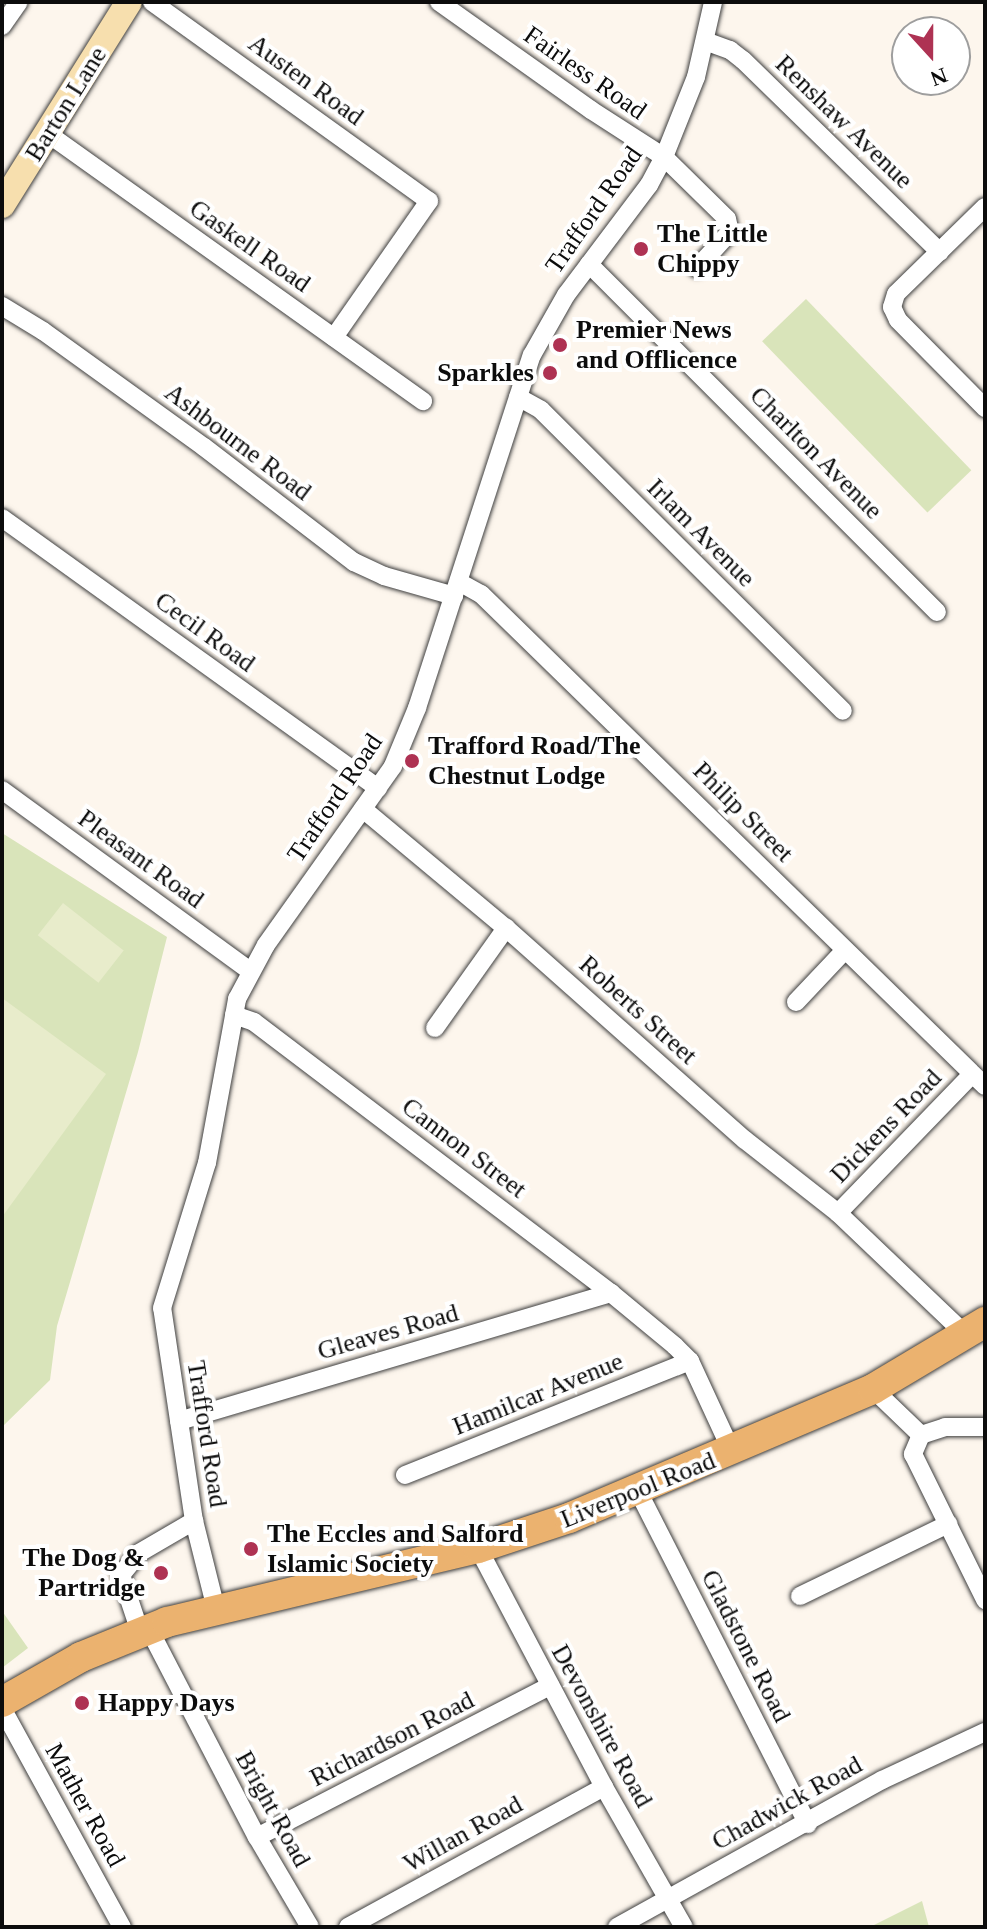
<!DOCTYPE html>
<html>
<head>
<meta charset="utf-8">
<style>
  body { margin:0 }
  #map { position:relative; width:987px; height:1929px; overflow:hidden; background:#fdf6ed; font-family:"Times New Roman",serif }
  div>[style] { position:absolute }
  .green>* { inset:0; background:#d9e4ba; transform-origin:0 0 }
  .pitch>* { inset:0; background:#e8eccb; transform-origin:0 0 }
  .roads { filter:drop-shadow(0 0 2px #3f3f3f) drop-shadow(0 0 2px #3f3f3f) }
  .street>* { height:18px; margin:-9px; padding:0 9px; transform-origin:9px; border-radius:9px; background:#fff }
  .secondary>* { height:26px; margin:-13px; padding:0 13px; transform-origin:13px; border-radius:13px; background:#f7dfae }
  .primary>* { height:30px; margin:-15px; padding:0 15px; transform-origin:15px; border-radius:15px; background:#ebb26f }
  .dots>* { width:22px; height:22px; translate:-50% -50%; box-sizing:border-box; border:4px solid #fff; border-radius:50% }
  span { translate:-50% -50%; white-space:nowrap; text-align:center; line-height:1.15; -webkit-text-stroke:8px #fff; paint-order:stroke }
  .street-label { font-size:26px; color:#0c0c0c }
  .poi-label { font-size:26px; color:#0c0c0c; font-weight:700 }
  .left { translate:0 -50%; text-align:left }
  .right { translate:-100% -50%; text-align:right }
  .frame { position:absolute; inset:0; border:4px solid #0c0c0c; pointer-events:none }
  .north { position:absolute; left:891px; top:16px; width:80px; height:80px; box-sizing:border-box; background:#fff; border:2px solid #9e9e9e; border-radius:50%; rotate:159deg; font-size:22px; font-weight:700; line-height:32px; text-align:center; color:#0c0c0c }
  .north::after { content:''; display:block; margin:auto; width:28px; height:36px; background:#ae3253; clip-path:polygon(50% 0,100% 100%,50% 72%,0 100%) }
</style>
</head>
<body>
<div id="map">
  <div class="green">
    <div style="left:806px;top:299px;width:238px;height:61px;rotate:46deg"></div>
    <div style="clip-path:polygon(2px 833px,167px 937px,138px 1052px,57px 1326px,50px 1380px,2px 1427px)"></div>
    <div style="clip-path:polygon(2px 1611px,28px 1648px,2px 1668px)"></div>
    <div style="clip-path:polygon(922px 1901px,929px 1927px,870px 1927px)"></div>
  </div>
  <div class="pitch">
    <div style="left:63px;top:903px;width:77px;height:41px;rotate:38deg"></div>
    <div style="clip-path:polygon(2px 998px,106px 1074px,2px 1217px)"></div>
  </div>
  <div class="roads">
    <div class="street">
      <div style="left:152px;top:2px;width:341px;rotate:35.7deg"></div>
      <div style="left:429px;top:201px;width:166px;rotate:124.9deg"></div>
      <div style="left:439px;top:2px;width:186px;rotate:35.4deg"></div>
      <div style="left:591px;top:110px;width:87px;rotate:32.8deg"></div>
      <div style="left:664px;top:157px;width:88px;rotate:44.5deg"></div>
      <div style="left:727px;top:219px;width:13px;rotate:77deg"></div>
      <div style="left:730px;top:232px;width:49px;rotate:132.5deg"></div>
      <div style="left:2px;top:26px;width:29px;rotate:-55deg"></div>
      <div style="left:705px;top:41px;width:27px;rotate:20deg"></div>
      <div style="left:730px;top:50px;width:16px;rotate:38deg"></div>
      <div style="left:743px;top:60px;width:275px;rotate:44.3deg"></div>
      <div style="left:47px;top:133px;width:462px;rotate:35.5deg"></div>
      <div style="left:985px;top:207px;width:124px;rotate:135.7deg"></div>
      <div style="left:896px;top:294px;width:14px;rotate:107deg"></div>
      <div style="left:892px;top:307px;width:14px;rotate:65deg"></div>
      <div style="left:898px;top:320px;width:124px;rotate:45.3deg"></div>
      <div style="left:589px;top:264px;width:492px;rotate:45deg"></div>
      <div style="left:2px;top:306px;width:48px;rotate:31.4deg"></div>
      <div style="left:43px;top:331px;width:198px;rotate:35.8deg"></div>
      <div style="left:204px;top:447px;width:189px;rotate:37.5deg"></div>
      <div style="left:354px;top:562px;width:33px;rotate:25deg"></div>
      <div style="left:384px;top:576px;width:73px;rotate:15.9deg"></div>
      <div style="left:518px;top:397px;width:26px;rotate:29deg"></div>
      <div style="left:541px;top:410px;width:426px;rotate:44.9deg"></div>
      <div style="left:2px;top:518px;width:463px;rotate:35.7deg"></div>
      <div style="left:459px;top:582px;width:25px;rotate:29deg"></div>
      <div style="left:481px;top:594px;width:704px;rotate:44.31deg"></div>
      <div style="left:2px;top:790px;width:307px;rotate:36.1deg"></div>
      <div style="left:363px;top:809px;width:186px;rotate:39.8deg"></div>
      <div style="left:506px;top:928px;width:319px;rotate:41.6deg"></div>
      <div style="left:745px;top:1140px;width:118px;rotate:38.1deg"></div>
      <div style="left:838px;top:1213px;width:175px;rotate:43.6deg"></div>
      <div style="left:796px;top:1002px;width:71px;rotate:-46.7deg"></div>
      <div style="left:234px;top:1015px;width:21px;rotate:19deg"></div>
      <div style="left:254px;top:1022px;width:448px;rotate:37.2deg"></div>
      <div style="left:611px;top:1293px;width:83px;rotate:39.6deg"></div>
      <div style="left:675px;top:1346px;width:21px;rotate:45deg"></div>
      <div style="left:690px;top:1361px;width:100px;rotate:65.2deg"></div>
      <div style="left:435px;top:1028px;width:123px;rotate:-54.6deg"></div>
      <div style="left:838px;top:1213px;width:193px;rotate:-46deg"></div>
      <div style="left:873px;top:1389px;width:66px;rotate:43.8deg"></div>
      <div style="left:179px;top:1421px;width:451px;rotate:-16.5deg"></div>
      <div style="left:921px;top:1435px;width:21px;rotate:113deg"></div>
      <div style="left:913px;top:1454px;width:163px;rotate:63.7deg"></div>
      <div style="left:921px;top:1435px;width:25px;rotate:-18deg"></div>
      <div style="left:945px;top:1427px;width:40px"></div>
      <div style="left:405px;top:1475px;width:307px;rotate:-21.8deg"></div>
      <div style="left:638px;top:1491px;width:374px;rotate:63deg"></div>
      <div style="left:478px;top:1548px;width:270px;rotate:62.2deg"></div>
      <div style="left:604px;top:1787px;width:161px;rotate:60.3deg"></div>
      <div style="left:800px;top:1596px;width:165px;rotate:-25.9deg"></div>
      <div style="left:216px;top:1609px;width:91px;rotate:-104deg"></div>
      <div style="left:194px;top:1521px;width:215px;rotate:-98.5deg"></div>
      <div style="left:162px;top:1308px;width:152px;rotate:-72.8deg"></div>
      <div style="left:207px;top:1163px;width:167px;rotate:-79.6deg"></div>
      <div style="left:237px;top:999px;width:61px;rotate:-61.8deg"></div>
      <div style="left:266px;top:945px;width:219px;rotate:-54.6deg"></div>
      <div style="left:393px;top:766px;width:63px;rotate:-67.5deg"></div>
      <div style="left:417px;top:708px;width:371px;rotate:-72deg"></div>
      <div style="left:532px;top:355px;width:69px;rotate:-60.5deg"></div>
      <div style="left:566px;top:295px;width:138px;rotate:-53deg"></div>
      <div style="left:649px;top:185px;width:32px;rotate:-62deg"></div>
      <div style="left:664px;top:157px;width:86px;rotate:-68.2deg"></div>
      <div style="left:696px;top:77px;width:77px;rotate:-77.2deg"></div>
      <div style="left:149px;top:1629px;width:234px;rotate:62.6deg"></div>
      <div style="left:257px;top:1837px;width:104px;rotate:59.5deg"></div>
      <div style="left:140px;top:1632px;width:60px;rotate:-108.4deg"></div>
      <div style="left:121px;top:1575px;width:28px;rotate:-51deg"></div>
      <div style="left:139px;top:1553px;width:64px;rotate:-30.2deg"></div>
      <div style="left:2px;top:1708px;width:250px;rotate:61.3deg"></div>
      <div style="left:257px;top:1837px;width:330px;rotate:-27.3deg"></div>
      <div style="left:348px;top:1927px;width:292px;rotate:-28.7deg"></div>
      <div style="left:617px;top:1927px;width:303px;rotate:-29deg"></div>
      <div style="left:882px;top:1780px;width:114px;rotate:-25deg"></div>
    </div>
    <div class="secondary">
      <div style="left:2px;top:205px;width:239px;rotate:-58deg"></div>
    </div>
    <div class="primary">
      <div style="left:2px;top:1702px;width:91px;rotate:-29.7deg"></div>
      <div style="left:81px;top:1657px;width:93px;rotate:-22.1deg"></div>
      <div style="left:167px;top:1622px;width:320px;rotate:-13.4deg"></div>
      <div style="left:478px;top:1548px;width:96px;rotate:-18.2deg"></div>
      <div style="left:569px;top:1518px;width:330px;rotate:-23deg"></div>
      <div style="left:873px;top:1389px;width:131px;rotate:-30.9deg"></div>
    </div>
  </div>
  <div class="dots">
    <div style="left:641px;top:249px;background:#ae3253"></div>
    <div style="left:560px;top:345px;background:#ae3253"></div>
    <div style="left:550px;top:373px;background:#ae3253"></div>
    <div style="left:412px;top:761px;background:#ae3253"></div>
    <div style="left:251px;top:1549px;background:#ae3253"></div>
    <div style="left:161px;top:1573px;background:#ae3253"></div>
    <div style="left:82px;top:1703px;background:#ae3253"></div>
  </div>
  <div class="street-label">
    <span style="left:585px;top:73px;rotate:35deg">Fairless Road</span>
    <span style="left:306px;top:80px;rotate:36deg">Austen Road</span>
    <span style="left:66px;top:104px;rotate:-58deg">Barton Lane</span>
    <span style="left:844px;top:122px;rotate:44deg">Renshaw Avenue</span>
    <span style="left:594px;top:210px;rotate:-55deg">Trafford Road</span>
    <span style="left:250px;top:246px;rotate:35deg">Gaskell Road</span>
    <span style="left:238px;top:442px;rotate:37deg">Ashbourne Road</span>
    <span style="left:816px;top:453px;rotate:45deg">Charlton Avenue</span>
    <span style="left:701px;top:533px;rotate:45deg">Irlam Avenue</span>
    <span style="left:205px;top:632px;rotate:36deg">Cecil Road</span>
    <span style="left:335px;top:798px;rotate:-56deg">Trafford Road</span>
    <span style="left:743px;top:812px;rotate:45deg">Philip Street</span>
    <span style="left:141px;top:859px;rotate:36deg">Pleasant Road</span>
    <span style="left:638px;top:1010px;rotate:42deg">Roberts Street</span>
    <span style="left:886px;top:1126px;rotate:-46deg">Dickens Road</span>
    <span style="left:464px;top:1148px;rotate:37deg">Cannon Street</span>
    <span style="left:388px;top:1332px;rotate:-16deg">Gleaves Road</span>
    <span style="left:538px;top:1394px;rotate:-22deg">Hamilcar Avenue</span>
    <span style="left:207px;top:1434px;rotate:81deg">Trafford Road</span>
    <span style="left:638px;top:1490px;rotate:-22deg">Liverpool Road</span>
    <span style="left:746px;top:1646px;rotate:63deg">Gladstone Road</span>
    <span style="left:602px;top:1726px;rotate:61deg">Devonshire Road</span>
    <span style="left:392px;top:1739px;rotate:-27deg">Richardson Road</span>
    <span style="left:787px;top:1803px;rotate:-29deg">Chadwick Road</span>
    <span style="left:85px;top:1805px;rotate:61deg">Mather Road</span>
    <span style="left:273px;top:1809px;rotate:61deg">Bright Road</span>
    <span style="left:463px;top:1834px;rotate:-29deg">Willan Road</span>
  </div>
  <div class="poi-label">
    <span class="left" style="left:657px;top:249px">The Little<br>Chippy</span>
    <span class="left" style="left:576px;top:345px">Premier News<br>and Offlicence</span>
    <span class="right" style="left:534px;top:373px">Sparkles</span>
    <span class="left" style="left:428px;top:761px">Trafford Road/The<br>Chestnut Lodge</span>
    <span class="left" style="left:267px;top:1549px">The Eccles and Salford<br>Islamic Society</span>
    <span class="right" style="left:145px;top:1573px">The Dog &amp;<br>Partridge</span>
    <span class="left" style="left:98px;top:1703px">Happy Days</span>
  </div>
  <div class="frame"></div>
  <div class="north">N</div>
</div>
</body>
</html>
